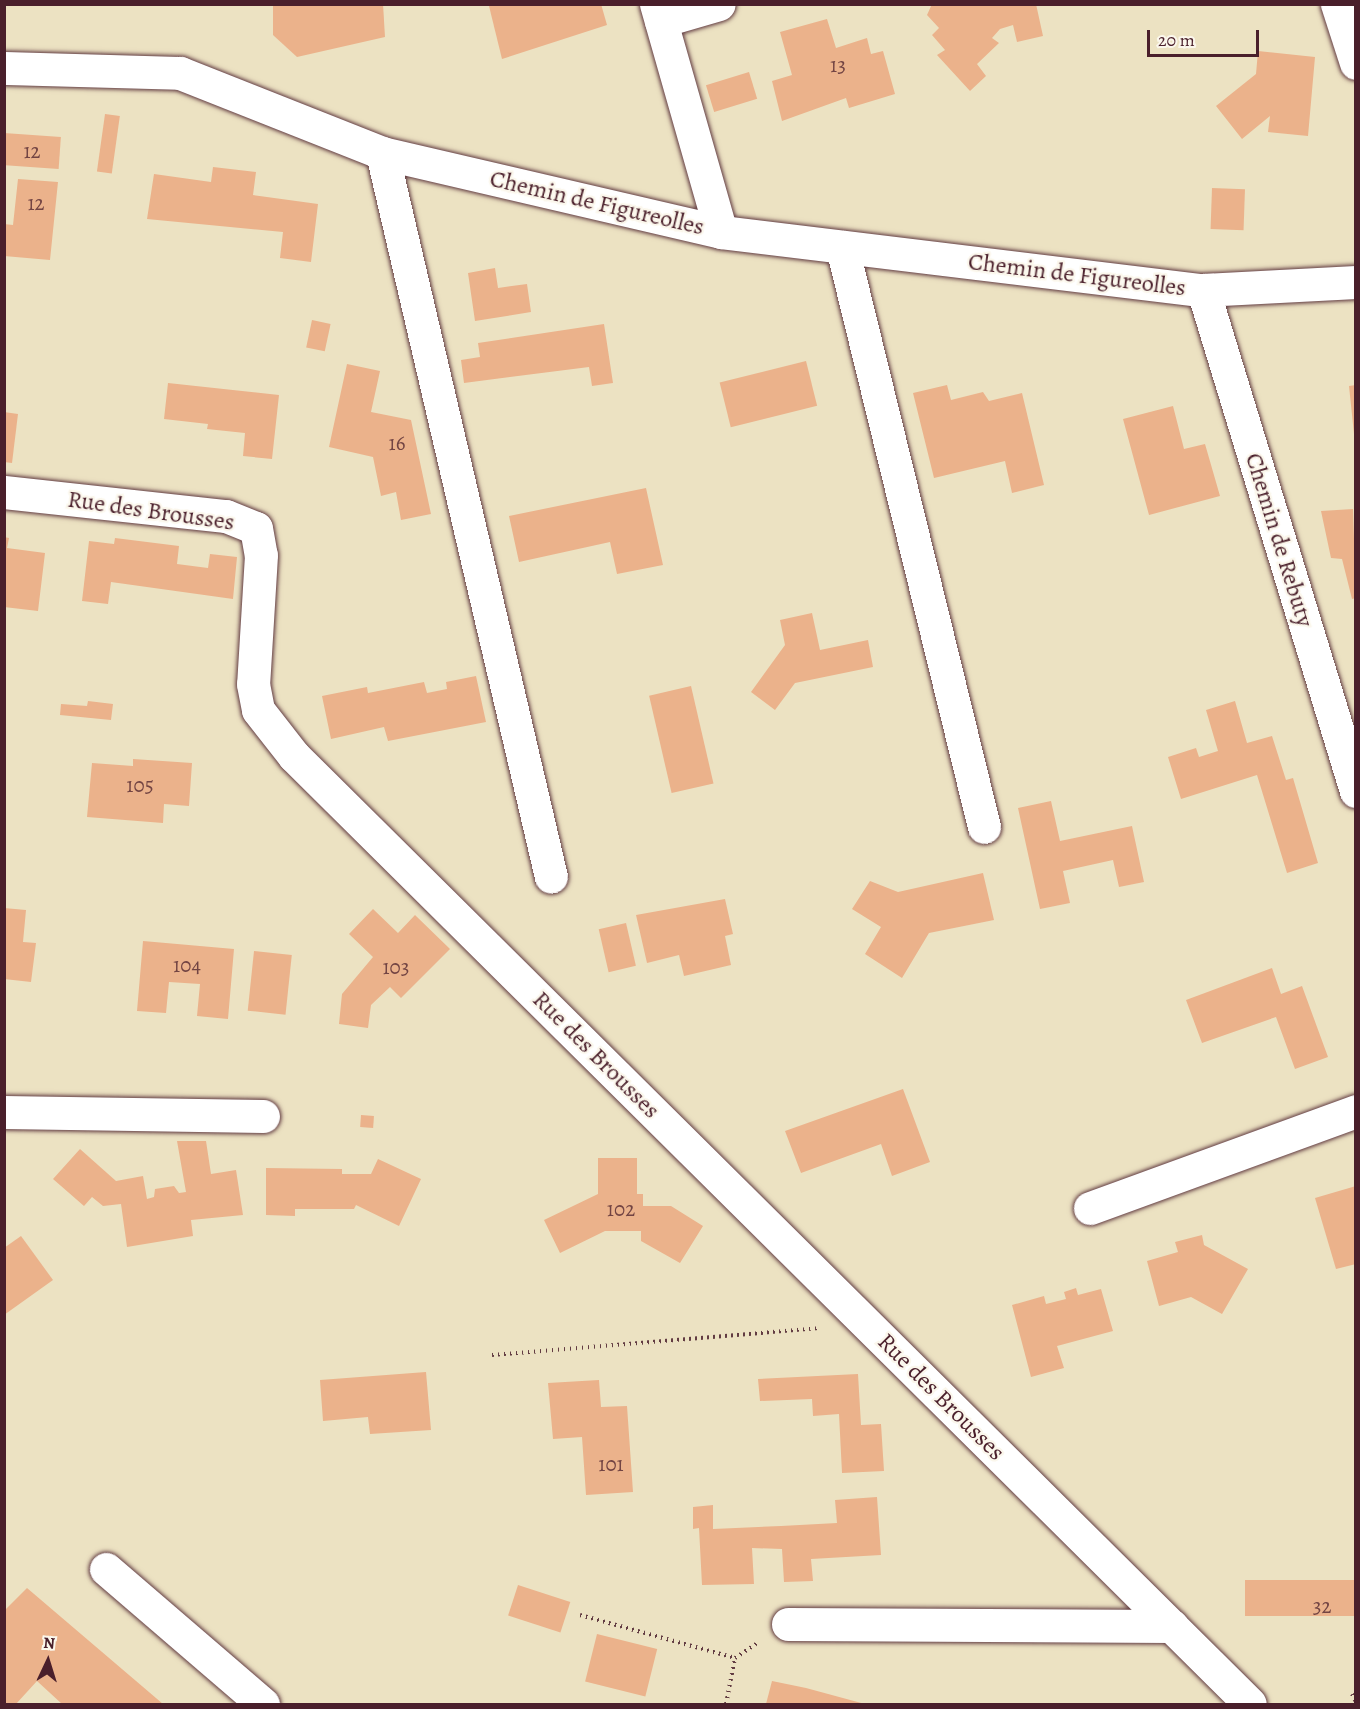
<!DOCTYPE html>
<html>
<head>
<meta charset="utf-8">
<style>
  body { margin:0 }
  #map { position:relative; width:1360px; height:1709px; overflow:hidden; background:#ece2c2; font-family:Alegreya,serif }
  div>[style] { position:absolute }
  .building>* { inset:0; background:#ebb28b; transform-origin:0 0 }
  .path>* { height:4px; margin-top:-2px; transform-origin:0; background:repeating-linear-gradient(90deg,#623c42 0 1.5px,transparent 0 6px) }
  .roads { filter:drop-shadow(0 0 2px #623c42) drop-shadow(0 0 2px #623c42) }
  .minor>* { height:33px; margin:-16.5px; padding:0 16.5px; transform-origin:16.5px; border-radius:16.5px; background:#fff }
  span { translate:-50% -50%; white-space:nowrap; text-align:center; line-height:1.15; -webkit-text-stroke:4.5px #fbf7ec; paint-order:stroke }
  .number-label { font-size:21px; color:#724443 }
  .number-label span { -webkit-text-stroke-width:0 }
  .street-label { font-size:24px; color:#4a1f2b }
  .frame { position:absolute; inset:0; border:6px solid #4a1f2b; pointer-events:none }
  .north { position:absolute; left:18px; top:1631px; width:60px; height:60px; -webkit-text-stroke:4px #fbf7ec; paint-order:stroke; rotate:4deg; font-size:16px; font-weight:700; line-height:24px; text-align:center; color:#4a1f2b }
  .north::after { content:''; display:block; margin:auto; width:21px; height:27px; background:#4a1f2b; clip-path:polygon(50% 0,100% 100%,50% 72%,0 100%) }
  .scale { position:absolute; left:1147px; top:30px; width:112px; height:27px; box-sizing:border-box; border:3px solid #4a1f2b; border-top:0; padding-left:8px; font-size:18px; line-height:21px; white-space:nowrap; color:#4a1f2b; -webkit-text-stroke:4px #fbf7ec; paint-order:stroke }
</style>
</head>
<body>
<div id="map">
  <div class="building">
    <div style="clip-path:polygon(273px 4px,383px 4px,385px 37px,297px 57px,273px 35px)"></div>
    <div style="clip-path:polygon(495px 4px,601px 4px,607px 25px,502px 59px,489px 6px)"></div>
    <div style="clip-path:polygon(932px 4px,1036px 4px,1043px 36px,1017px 42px,1013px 25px,1000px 29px,992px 38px,999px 43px,977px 64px,986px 76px,970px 91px,937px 55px,945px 50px,932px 35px,939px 28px,927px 15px)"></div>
    <div style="clip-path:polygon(827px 19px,836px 48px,867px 38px,871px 54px,883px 51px,895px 94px,849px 108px,846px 98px,782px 121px,772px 81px,792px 75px,780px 32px)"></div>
    <div style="clip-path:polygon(1258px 51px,1315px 57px,1308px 136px,1268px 132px,1270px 116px,1242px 139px,1216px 106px,1256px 74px)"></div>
    <div style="left:749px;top:72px;width:28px;height:45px;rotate:73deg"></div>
    <div style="left:105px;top:114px;width:15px;height:58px;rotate:8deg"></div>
    <div style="left:4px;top:133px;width:57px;height:32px;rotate:4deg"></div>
    <div style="clip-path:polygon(213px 167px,256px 172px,253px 195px,318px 204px,311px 262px,280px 258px,283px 232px,147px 219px,154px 174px,211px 182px)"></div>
    <div style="clip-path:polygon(18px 179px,58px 182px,50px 260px,4px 256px,4px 224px,13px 225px)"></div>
    <div style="left:1212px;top:188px;width:33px;height:41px;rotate:2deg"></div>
    <div style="clip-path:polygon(495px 268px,498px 288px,527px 284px,531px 312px,475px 321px,468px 273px)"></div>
    <div style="left:312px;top:320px;width:19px;height:28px;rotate:12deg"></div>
    <div style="clip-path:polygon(604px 324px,613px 383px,592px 386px,589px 367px,464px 383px,461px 360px,480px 357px,478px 343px)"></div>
    <div style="left:806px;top:361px;width:46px;height:89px;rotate:76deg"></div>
    <div style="clip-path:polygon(347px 364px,380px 371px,371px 412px,411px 420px,431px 514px,401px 520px,396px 492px,381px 496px,373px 457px,329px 447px)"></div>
    <div style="clip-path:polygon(168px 383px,279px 395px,272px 459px,243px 456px,245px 433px,207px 429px,208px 424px,164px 419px)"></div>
    <div style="clip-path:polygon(947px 385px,951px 400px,983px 392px,989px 401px,1022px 393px,1044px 485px,1012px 493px,1005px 461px,934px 478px,913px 393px)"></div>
    <div style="clip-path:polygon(1356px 385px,1356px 434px,1354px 434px,1349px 386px)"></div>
    <div style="clip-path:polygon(1173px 406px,1184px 449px,1205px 444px,1220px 496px,1149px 515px,1123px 419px)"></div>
    <div style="clip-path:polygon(4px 412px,18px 414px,12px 463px,4px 462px)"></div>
    <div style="clip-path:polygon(646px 488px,663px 565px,617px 574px,610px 542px,519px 562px,509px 516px)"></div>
    <div style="clip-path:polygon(1353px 509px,1356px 598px,1352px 599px,1342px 559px,1331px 558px,1321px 511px)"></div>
    <div style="clip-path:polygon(4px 537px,9px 538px,7px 548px,45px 553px,38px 611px,4px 607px)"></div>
    <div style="clip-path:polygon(115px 538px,179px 546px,177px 564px,208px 568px,210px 554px,237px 557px,233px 599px,111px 582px,108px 604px,82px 601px,89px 541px,114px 544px)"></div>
    <div style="clip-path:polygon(812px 613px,820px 650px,868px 640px,873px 667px,795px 683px,775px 710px,751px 692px,785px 645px,780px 620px)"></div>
    <div style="clip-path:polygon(476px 676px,486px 722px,388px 741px,384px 727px,331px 739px,322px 696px,367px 687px,368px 693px,424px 682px,427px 693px,447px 689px,446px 682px)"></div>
    <div style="left:691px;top:686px;width:100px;height:43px;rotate:77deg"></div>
    <div style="clip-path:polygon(88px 701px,113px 704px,111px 720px,60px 715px,61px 704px,87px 706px)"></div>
    <div style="clip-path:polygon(1235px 701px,1247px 743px,1272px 736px,1286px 780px,1293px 778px,1318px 863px,1287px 873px,1257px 775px,1181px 799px,1168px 757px,1196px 748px,1199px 757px,1218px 751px,1206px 710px)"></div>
    <div style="clip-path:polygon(133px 759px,192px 763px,189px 806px,164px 804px,163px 823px,87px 817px,92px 763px,133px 766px)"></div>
    <div style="clip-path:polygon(1051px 801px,1060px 841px,1132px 826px,1144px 882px,1119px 887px,1113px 860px,1063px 871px,1070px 903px,1040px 909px,1018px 808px)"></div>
    <div style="clip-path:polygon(983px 873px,994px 920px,929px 933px,902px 978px,865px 954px,881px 927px,852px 909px,870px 881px,898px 892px)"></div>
    <div style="clip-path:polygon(725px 899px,733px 934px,725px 936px,731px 965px,684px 976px,679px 955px,647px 963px,636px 915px)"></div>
    <div style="clip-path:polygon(4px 908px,26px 910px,23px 942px,36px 943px,31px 982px,4px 979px)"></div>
    <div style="clip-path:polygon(373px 909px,398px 933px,415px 915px,450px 949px,401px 998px,390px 987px,371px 1005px,368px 1028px,339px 1024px,342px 994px,373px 957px,349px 934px)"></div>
    <div style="left:626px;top:923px;width:44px;height:28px;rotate:77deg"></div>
    <div style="clip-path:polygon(143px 941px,234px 949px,228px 1019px,197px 1016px,200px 984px,169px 982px,166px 1013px,137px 1011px)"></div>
    <div style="left:254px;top:951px;width:38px;height:60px;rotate:6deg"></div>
    <div style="clip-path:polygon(1272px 968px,1281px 994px,1302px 986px,1328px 1057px,1295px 1069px,1276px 1017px,1202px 1043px,1186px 1000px)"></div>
    <div style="clip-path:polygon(903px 1089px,930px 1162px,892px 1176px,881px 1144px,801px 1173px,785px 1131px)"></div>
    <div style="left:361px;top:1115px;width:13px;height:12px;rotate:4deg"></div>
    <div style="clip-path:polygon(177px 1141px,206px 1141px,211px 1174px,236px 1170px,243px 1215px,191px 1220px,193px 1236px,127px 1247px,121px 1204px,103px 1206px,92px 1197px,84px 1206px,53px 1179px,80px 1149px,116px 1181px,143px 1176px,147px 1199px,154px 1197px,155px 1189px,174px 1186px,179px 1193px,186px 1192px)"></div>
    <div style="clip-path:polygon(598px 1158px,637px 1158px,637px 1194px,643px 1194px,643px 1206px,671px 1206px,703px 1226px,680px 1263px,641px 1241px,641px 1231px,605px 1231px,560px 1253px,544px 1220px,598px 1194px)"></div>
    <div style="clip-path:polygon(378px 1159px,421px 1179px,399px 1226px,356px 1205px,354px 1209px,295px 1209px,295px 1216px,266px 1215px,266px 1168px,342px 1169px,342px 1174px,371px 1174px)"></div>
    <div style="clip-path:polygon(1356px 1186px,1356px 1264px,1336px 1269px,1315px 1198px)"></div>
    <div style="clip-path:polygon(1202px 1235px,1204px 1245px,1248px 1269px,1222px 1314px,1191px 1297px,1159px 1306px,1147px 1261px,1178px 1252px,1175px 1242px)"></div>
    <div style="clip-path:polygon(21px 1236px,53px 1280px,4px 1315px,4px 1248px)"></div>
    <div style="clip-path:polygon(1076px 1288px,1078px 1295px,1101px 1289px,1113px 1331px,1057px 1346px,1064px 1368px,1031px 1377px,1012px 1305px,1044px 1296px,1046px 1304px,1066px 1299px,1064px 1292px)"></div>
    <div style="clip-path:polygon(426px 1372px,431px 1430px,370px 1434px,368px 1417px,323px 1421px,320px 1380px)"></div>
    <div style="clip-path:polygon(858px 1374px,861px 1425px,881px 1424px,884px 1471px,842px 1473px,839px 1414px,813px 1416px,812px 1399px,760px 1401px,758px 1379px)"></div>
    <div style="clip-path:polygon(599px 1380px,601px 1407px,627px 1406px,633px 1492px,586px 1495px,582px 1437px,553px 1439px,548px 1383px)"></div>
    <div style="clip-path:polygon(877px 1497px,881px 1555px,811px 1559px,813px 1581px,784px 1582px,782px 1549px,752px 1548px,754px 1584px,702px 1585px,699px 1528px,693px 1529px,693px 1507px,713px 1505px,713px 1529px,781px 1526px,837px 1523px,835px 1500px)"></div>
    <div style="left:1356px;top:1580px;width:36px;height:111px;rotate:90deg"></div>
    <div style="left:518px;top:1585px;width:55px;height:32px;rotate:18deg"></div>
    <div style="clip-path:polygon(27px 1588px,163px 1704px,62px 1704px,37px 1681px,16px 1704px,4px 1704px,4px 1611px)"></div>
    <div style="left:597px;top:1634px;width:62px;height:49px;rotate:14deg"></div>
    <div style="clip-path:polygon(772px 1681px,806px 1688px,865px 1704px,766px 1704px)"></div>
  </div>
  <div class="path">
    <div style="left:492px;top:1355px;width:328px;rotate:-4.7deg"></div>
    <div style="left:580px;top:1615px;width:161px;rotate:15.5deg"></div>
    <div style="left:1352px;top:1694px;width:9px;rotate:63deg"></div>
    <div style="left:726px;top:1704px;width:47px;rotate:-78.9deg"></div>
    <div style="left:735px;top:1658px;width:29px;rotate:-34deg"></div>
  </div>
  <div class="roads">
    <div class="minor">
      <div style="left:656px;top:4px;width:237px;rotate:74.1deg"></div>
      <div style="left:1337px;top:4px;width:62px;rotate:72.1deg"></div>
      <div style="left:661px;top:21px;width:60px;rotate:-16.3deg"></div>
      <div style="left:4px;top:68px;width:176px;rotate:1.6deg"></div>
      <div style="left:180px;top:73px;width:217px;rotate:21.6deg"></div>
      <div style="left:382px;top:153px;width:348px;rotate:13.1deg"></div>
      <div style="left:721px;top:232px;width:485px;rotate:6.9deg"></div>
      <div style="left:1203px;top:290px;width:153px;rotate:-3deg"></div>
      <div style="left:382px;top:153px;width:743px;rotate:76.86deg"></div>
      <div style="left:842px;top:247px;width:597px;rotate:76.24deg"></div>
      <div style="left:1203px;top:290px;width:524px;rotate:73.02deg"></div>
      <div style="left:4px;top:492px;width:223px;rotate:6.2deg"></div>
      <div style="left:226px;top:516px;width:32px;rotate:22deg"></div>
      <div style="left:256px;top:528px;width:27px;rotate:80deg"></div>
      <div style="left:261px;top:555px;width:129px;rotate:93.5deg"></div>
      <div style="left:253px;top:684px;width:26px;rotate:79deg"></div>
      <div style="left:258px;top:710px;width:58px;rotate:52deg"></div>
      <div style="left:294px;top:756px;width:1346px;rotate:44.76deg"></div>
      <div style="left:4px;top:1112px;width:259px;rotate:0.9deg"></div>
      <div style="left:1090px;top:1208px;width:283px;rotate:-20deg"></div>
      <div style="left:106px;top:1569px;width:207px;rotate:40.7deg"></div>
      <div style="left:788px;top:1624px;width:384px;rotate:0.3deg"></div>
    </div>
  </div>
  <div class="number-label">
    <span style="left:838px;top:65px">13</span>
    <span style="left:32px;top:151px">12</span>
    <span style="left:36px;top:203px">12</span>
    <span style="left:397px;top:443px">16</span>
    <span style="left:140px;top:785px">105</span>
    <span style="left:187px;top:965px">104</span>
    <span style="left:396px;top:967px">103</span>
    <span style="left:621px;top:1209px">102</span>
    <span style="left:611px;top:1464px">101</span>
    <span style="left:1322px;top:1606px">32</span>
  </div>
  <div class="street-label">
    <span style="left:597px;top:203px;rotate:13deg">Chemin de Figureolles</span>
    <span style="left:1077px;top:275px;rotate:7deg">Chemin de Figureolles</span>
    <span style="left:151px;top:511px;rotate:8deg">Rue des Brousses</span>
    <span style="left:1279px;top:540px;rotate:73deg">Chemin de Rebuty</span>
    <span style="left:596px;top:1055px;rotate:45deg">Rue des Brousses</span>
    <span style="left:941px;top:1397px;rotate:45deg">Rue des Brousses</span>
  </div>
  <div class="frame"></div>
  <div class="north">N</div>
  <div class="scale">20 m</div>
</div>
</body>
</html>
